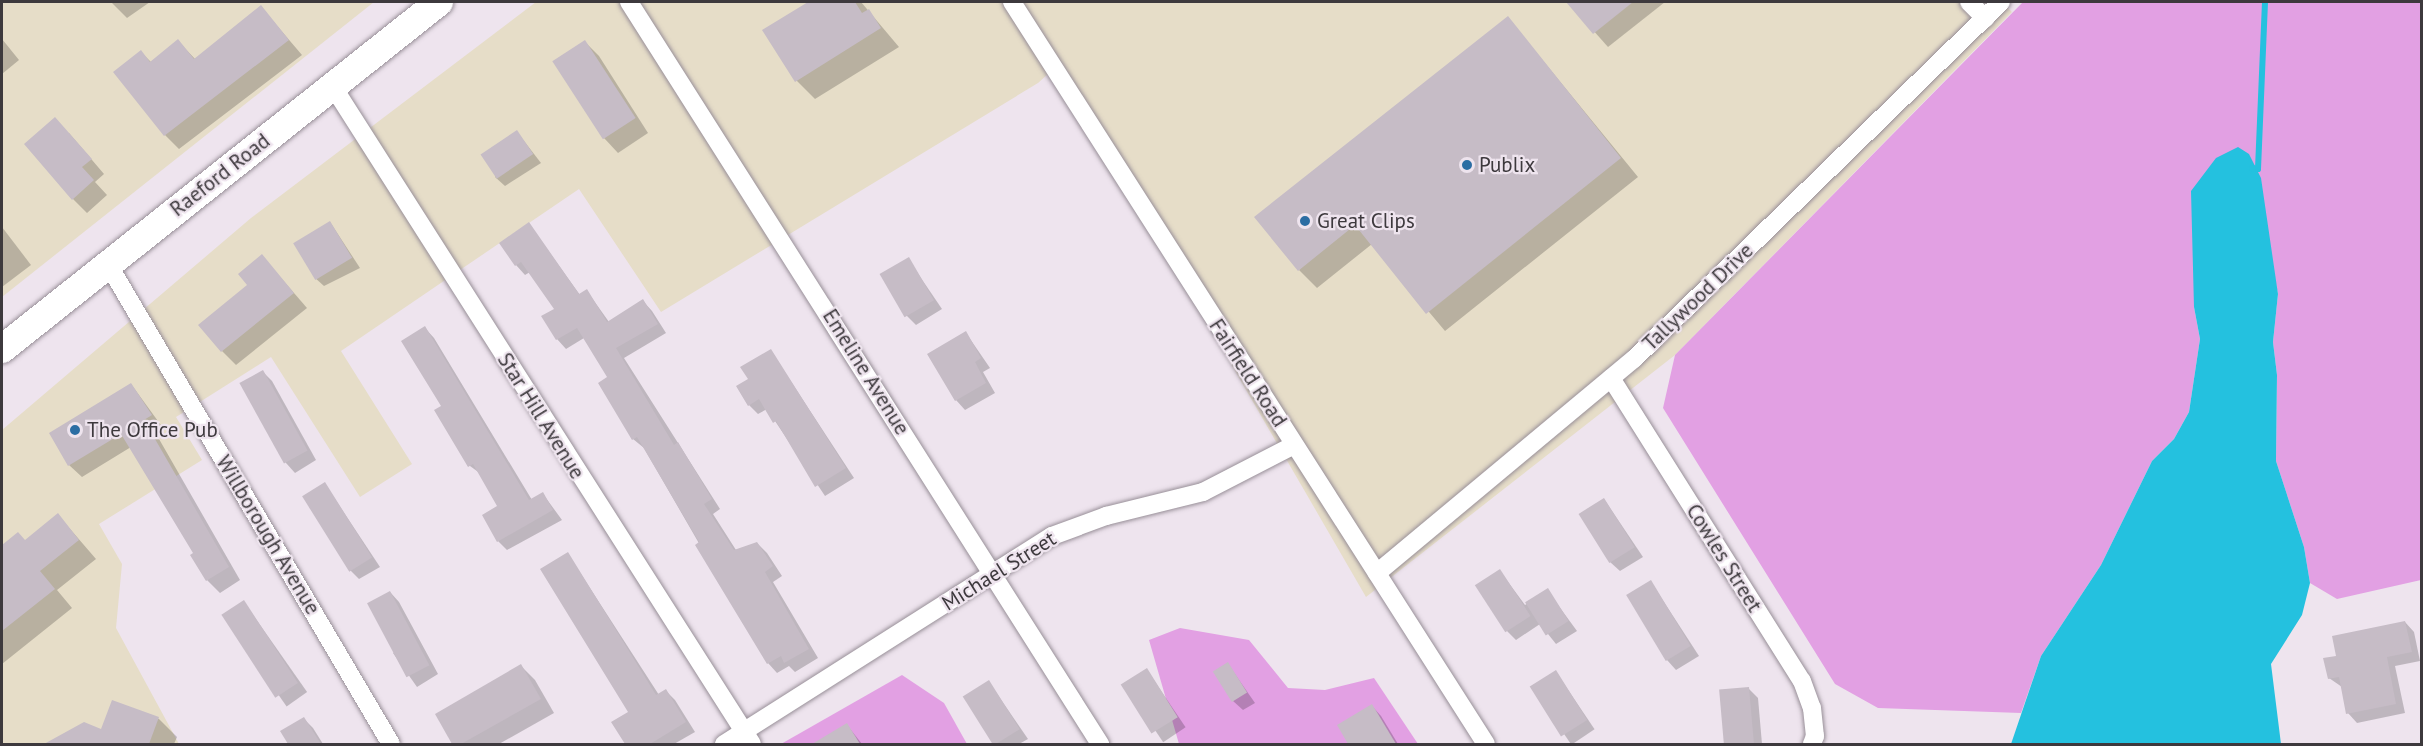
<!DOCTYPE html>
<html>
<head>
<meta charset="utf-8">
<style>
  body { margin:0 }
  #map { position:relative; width:2423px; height:746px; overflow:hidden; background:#eee4ee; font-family:"PT Sans",sans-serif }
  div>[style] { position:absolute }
  .commercial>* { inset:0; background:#e6ddc8 }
  .green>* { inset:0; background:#e2a0e3 }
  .water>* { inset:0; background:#24c1df }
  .shadow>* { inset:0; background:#0003; transform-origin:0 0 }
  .stream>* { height:6px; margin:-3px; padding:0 3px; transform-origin:3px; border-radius:3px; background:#24c1df }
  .building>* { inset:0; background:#c6bcc6; transform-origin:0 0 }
  .roads { filter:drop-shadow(0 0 2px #988f98) drop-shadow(0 0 2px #988f98) }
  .street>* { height:18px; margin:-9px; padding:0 9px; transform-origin:9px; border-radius:9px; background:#fff }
  .primary>* { height:28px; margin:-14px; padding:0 14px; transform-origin:14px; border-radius:14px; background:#fff }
  .dots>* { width:16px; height:16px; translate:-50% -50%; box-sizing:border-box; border:3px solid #eee4ee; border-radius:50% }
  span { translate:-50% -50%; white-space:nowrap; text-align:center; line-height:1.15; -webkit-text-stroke:4.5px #eee4ee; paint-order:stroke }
  .poi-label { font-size:21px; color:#3d393d }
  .left { translate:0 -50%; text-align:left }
  .street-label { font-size:21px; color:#3d393d }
  .frame { position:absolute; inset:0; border:3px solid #3d393d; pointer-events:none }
</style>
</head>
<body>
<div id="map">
  <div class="commercial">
    <div style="clip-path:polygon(2px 2px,374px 2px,2px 297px)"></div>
    <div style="clip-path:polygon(536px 2px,2002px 2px,2012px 12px,1675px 355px,1366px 597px,1058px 65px,1038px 83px,661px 312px,579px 189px,341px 351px,412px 464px,360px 497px,271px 357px,176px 417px,202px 460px,99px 524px,122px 564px,116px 628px,179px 744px,2px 744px,2px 430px,251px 218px)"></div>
  </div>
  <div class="green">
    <div style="clip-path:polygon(2023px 2px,2421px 2px,2421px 580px,2337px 599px,2310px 583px,2304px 547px,2276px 461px,2277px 375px,2273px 342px,2278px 294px,2269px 250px,2194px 307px,2200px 339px,2189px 412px,2174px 439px,2152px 461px,2101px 565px,2041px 656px,2021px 713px,1878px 708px,1835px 684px,1663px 408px,1675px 355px)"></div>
    <div style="clip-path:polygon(1180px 628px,1249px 640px,1288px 688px,1325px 690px,1374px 678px,1418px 744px,1179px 744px,1149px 640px)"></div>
    <div style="clip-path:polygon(902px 675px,944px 703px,967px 744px,781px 744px)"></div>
  </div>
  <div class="water">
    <div style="clip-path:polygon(2238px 147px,2249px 154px,2261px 178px,2278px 294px,2273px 342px,2277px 375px,2276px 461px,2304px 547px,2310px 583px,2302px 615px,2271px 664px,2281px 744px,2011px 744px,2041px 656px,2101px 565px,2152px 461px,2174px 439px,2189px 412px,2200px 339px,2194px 307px,2191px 191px,2216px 158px)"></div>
  </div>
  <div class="shadow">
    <div style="clip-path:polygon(111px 2px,150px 2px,127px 18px)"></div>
    <div style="clip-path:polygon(811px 2px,861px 2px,899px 47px,815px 99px,797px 81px,764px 30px)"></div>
    <div style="clip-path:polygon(1568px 2px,1665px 2px,1608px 47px)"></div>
    <div style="clip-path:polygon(261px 7px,302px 55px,179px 149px,165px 135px,141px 52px,151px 62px,178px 41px,196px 60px)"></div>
    <div style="clip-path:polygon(1508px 18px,1638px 177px,1445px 331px,1372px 244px,1317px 288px,1299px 270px)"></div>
    <div style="clip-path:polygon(2px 39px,19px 60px,2px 74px)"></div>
    <div style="clip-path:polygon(585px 42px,599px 56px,648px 133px,618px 153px,604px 138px)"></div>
    <div style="clip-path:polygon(517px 132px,541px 163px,505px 186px,495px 177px)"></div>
    <div style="clip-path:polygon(69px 133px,104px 174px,95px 182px,107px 195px,87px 213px,73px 199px)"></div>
    <div style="clip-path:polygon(330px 222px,360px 268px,324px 286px,314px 277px)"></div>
    <div style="clip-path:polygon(529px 224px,580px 295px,587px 291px,609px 322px,643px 301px,652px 311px,666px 333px,624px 358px,720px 509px,713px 514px,736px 550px,757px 543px,767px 553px,782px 576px,773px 582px,818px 658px,795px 672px,789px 666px,777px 673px,768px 663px,644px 448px,633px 439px,609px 378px,584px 338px,566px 349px,557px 339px,556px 309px,530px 272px,525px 275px,516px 265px)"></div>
    <div style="clip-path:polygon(2px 227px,31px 265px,2px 287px)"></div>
    <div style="clip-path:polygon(262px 256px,307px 308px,236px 365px,222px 351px)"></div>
    <div style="clip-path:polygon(908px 259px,942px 309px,916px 325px,907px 316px)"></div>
    <div style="clip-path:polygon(425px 328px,434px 338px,532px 500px,543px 494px,562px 520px,507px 550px,498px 541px,499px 507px,481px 474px,470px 466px,443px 406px)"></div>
    <div style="clip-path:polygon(966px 333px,990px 368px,983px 372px,995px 393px,965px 410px,956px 400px)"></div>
    <div style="clip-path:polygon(771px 351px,854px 478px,825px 496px,767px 409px,758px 414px,749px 405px,750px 380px)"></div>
    <div style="clip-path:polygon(263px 372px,272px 381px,316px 460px,295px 473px,286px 463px,242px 385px)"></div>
    <div style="clip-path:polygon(131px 384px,163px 428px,155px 432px,240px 580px,220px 593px,207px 580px,192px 556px,196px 554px,131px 447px,82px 477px,69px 465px)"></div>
    <div style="clip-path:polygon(325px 484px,380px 567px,359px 579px,350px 570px)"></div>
    <div style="clip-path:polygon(1604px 499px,1643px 557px,1620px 571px,1610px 562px)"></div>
    <div style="clip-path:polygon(58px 515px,96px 559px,57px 590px,72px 608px,2px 664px,2px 547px,18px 534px,25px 542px)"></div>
    <div style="clip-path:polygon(568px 554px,659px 695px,666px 691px,675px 700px,695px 732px,674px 744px,627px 744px,613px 723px,630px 713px)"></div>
    <div style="clip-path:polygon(1500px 571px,1525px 605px,1547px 590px,1577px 631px,1556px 644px,1540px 624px,1516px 640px,1507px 631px)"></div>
    <div style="clip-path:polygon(1651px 582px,1699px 656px,1676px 670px,1667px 660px)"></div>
    <div style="clip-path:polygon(390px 592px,399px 602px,438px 674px,417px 687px,393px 653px,396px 651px)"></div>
    <div style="left:244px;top:602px;width:110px;height:25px;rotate:55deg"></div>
    <div style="clip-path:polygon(2405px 622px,2414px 632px,2420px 661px,2395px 666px,2405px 713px,2357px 723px,2348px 713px,2342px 687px,2329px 678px,2338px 657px)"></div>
    <div style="clip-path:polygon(1228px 664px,1255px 703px,1243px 710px,1233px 701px)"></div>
    <div style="clip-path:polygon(521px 666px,535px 680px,554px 713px,499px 744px,454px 744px,437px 715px)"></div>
    <div style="left:1147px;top:670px;width:69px;height:27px;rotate:56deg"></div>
    <div style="left:1556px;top:672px;width:69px;height:28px;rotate:56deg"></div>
    <div style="clip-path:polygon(989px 682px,1028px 739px,1019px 744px,995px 744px,965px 696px)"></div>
    <div style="clip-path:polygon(1748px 688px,1758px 698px,1762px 744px,1726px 744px,1721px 691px)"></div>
    <div style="clip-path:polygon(113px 702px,159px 719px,177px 737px,174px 744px,47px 744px,84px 724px,102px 730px)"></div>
    <div style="clip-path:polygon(1372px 706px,1381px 716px,1398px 744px,1351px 744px,1339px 726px)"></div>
    <div style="clip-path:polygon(304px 719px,313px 728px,323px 744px,290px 744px,282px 732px)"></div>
    <div style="clip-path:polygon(847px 725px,862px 744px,826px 744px,823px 739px)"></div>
  </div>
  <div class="stream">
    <div style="left:2252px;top:168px;width:6px;rotate:9deg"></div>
    <div style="left:2258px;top:169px;width:167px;rotate:-87.6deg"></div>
  </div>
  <div class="building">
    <div style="clip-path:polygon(808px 2px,855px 2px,862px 13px,869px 9px,881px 28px,795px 82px,762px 30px)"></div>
    <div style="clip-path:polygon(1566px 2px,1633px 2px,1593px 34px)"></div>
    <div style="clip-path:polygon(261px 5px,289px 40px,164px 136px,113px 72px,141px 50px,150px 62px,178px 39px,194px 59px)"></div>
    <div style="clip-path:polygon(1508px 16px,1621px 158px,1426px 314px,1355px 225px,1298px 271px,1254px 217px)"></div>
    <div style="left:585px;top:40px;width:93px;height:39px;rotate:57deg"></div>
    <div style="clip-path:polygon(55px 117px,92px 159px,82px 167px,94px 180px,72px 200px,24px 144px)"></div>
    <div style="left:517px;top:130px;width:29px;height:44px;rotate:56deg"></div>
    <div style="left:330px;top:221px;width:43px;height:43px;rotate:59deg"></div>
    <div style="clip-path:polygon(529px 222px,579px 294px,587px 289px,607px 322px,643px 299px,658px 324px,616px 348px,674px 445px,678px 442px,712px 499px,704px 504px,734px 550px,757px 542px,773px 566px,765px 572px,809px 649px,784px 663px,781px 656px,767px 664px,695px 545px,699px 542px,637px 437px,632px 440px,598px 383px,607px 377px,577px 328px,556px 340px,541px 316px,554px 309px,521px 262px,515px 266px,499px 243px)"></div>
    <div style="clip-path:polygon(262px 254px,294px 293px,221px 352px,198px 325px,247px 285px,238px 274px)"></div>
    <div style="left:909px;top:257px;width:50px;height:34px;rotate:60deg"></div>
    <div style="clip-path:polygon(425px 326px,529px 500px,543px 492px,553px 510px,497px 542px,482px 515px,497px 506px,473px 464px,468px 467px,434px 410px,441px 406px,401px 341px)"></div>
    <div style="clip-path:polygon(966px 331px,981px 358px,975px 362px,986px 383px,955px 401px,927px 354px)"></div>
    <div style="clip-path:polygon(771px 349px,846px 468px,815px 487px,776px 421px,773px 423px,759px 399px,748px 406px,736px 386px,748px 379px,740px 367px)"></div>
    <div style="left:263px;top:370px;width:92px;height:27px;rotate:61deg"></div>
    <div style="clip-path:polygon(131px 383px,152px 415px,144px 420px,229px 567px,206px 581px,190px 555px,193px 553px,121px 434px,68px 466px,49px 433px)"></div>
    <div style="left:325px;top:482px;width:89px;height:27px;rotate:58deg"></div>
    <div style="left:1604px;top:498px;width:58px;height:30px;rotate:58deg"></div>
    <div style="clip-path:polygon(58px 513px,79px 540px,40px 571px,55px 589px,2px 631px,2px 545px,18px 532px,25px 540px)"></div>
    <div style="clip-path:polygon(568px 552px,656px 695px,666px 689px,686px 722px,650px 744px,625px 744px,611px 722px,628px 712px,540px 569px)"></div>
    <div style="left:1500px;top:569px;width:56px;height:30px;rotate:57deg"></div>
    <div style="left:1651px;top:580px;width:77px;height:29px;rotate:59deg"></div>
    <div style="left:1548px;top:588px;width:39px;height:27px;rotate:58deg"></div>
    <div style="left:390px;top:591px;width:84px;height:26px;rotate:62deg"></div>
    <div style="left:244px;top:600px;width:99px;height:27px;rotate:57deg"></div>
    <div style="clip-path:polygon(2405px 621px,2412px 652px,2387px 657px,2396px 704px,2346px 714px,2339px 677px,2328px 679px,2323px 658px,2336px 656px,2332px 636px)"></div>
    <div style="left:1228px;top:662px;width:36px;height:18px;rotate:58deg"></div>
    <div style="clip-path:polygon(521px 664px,541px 699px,461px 744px,452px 744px,435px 714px)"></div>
    <div style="left:1147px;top:668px;width:58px;height:31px;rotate:58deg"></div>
    <div style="left:1556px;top:670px;width:59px;height:31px;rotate:58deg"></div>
    <div style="left:989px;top:680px;width:58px;height:31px;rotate:58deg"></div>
    <div style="left:1749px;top:687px;width:57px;height:30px;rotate:85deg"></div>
    <div style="clip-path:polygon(112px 700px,159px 717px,149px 744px,44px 744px,84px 722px,101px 729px)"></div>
    <div style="clip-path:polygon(1372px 704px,1396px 744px,1348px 744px,1337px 725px)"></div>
    <div style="clip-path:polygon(304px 717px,321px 744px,288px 744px,280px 731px)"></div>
    <div style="clip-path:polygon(847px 723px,860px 744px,812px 744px)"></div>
  </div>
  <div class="roads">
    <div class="street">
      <div style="left:629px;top:2px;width:879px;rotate:57.59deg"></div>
      <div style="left:1012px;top:2px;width:880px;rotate:57.43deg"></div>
      <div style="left:1969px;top:2px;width:23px;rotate:45deg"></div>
      <div style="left:332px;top:85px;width:781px;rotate:57.49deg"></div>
      <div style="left:108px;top:264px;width:557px;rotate:59.48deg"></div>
      <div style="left:1611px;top:378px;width:358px;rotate:57.8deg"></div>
      <div style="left:1802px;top:681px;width:29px;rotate:70deg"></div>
      <div style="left:1812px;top:708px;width:28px;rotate:84deg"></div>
      <div style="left:1815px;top:736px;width:9px;rotate:111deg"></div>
      <div style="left:1377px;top:573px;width:334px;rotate:-39.8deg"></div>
      <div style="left:1634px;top:359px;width:512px;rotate:-44.21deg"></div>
      <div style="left:724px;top:744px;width:388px;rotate:-32.4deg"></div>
      <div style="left:1052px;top:536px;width:58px;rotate:-20.3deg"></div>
      <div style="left:1106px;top:516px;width:100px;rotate:-13.9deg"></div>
      <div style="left:1203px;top:492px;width:102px;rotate:-27.3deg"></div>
    </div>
    <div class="primary">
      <div style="left:2px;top:349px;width:558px;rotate:-38.45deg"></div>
    </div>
  </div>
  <div class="dots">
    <div style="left:1467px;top:165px;background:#2b6da3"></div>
    <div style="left:1305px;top:221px;background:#2b6da3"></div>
    <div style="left:75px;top:430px;background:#2b6da3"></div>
  </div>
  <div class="poi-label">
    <span class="left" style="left:1479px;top:165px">Publix</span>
    <span class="left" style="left:1317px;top:221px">Great Clips</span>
    <span class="left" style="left:87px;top:430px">The Office Pub</span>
  </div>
  <div class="street-label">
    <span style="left:220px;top:175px;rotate:-38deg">Raeford Road</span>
    <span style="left:1698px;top:297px;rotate:-44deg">Tallywood Drive</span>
    <span style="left:866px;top:372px;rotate:58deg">Emeline Avenue</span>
    <span style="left:1248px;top:373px;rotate:57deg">Fairfield Road</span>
    <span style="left:541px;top:416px;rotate:58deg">Star Hill Avenue</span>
    <span style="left:268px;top:535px;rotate:59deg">Willborough Avenue</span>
    <span style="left:1724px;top:558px;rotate:58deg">Cowles Street</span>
    <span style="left:999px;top:571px;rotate:-32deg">Michael Street</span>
  </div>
  <div class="frame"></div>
</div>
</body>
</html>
